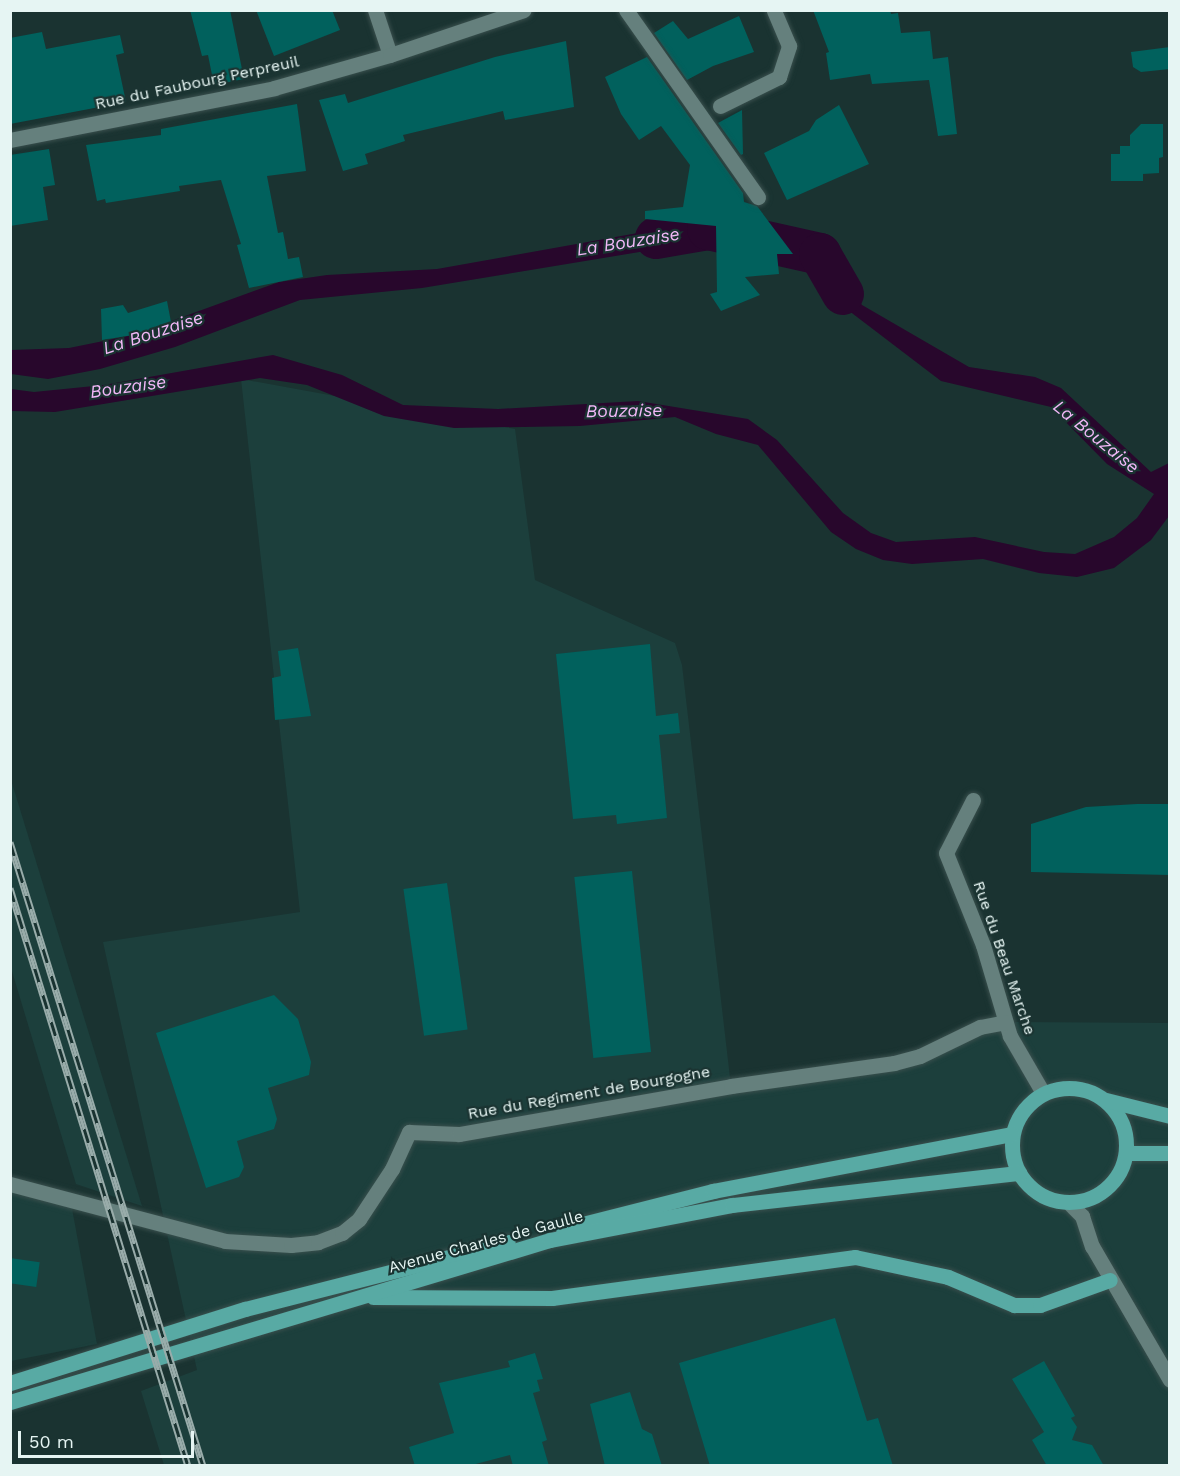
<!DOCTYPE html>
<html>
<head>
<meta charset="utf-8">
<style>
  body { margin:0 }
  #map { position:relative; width:1180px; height:1476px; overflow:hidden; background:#1a3331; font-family:"Work Sans",sans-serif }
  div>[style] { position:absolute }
  .built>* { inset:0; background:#1c3f3c }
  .water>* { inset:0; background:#28072c }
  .river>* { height:42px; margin:-21px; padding:0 21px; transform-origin:21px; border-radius:21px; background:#28072c }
  .building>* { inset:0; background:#01615d; transform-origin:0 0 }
  .roads { filter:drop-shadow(0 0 2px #394f4d) drop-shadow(0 0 2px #394f4d) }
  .minor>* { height:15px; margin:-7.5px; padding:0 7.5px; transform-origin:7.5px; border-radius:7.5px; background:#65807d }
  .tertiary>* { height:15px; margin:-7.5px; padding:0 7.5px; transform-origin:7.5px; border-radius:7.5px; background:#65807d }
  .secondary>* { height:15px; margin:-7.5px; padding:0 7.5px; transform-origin:7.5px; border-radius:7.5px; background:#65807d }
  .primary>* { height:15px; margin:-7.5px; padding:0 7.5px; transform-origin:7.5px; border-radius:7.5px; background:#58aaa4 }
  .primary>.ring { margin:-7.5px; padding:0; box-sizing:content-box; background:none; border:15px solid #58aaa4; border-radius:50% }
  .rail>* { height:7px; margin-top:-3.5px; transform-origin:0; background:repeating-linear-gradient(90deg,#1a3331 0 14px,#99acaa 0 28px); box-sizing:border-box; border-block:2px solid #99acaa }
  span { translate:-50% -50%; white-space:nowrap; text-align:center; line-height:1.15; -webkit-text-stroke:4.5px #1a3331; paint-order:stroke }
  .street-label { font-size:16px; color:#e6f5f3 }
  .water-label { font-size:18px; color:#f2b8f8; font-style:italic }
  .frame { position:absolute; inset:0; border:12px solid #e6f5f3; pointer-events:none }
  .scale { position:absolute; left:18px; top:1431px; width:176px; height:27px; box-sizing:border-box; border:3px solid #e6f5f3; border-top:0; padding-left:8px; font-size:18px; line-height:21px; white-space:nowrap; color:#e6f5f3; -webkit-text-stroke:4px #1a3331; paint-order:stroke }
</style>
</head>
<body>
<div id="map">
  <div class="built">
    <div style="clip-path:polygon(241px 379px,515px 429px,535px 580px,675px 643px,682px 665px,731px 1086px,894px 1063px,1006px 1022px,1169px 1023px,1169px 1465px,164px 1465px,141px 1391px,197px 1370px,103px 942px,300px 912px)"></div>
    <div style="clip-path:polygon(11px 780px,142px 1206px,76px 1184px,11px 968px)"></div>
    <div style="clip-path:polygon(11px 1188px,71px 1203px,97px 1344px,11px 1361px)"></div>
  </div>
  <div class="water">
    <div style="clip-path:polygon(688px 224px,712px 226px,712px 240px,422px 288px,300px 300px,175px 347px,100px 369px,48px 379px,11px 374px,11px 350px,69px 348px,133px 335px,279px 282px,327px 275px,437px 269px)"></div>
    <div style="clip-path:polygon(807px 241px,827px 254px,862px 305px,969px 367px,1035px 377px,1061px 388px,1151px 472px,1169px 463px,1169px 516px,1151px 540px,1114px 568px,1077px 577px,1039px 573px,983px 559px,912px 564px,883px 560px,856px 549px,831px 532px,758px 445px,716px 434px,675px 417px,580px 426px,454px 428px,384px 416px,307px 385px,260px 378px,55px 412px,11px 411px,11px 389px,34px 392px,104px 385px,273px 355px,342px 375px,403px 405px,498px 409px,638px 401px,748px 419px,777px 440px,843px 513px,871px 533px,896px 542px,975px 537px,1044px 552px,1075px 554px,1114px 537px,1137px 518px,1154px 494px,1107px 464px,1051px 407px,941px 381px,840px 304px,817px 261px,808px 254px)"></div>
  </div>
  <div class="river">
    <div style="left:656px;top:238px;width:53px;rotate:-9.8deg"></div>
    <div style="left:708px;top:229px;width:115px;rotate:12.6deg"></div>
    <div style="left:820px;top:254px;width:46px;rotate:60.1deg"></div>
  </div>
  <div class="building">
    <div style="clip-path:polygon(190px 10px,230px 10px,244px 79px,214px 85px,208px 55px,202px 56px)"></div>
    <div style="clip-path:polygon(256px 10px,332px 10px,340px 30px,274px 56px)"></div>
    <div style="clip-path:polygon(813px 10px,890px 10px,891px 14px,898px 13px,901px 33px,930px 31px,933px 59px,948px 57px,957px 134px,938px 136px,929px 80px,872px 84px,870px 74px,830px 80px,826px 53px,829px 52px)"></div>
    <div style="clip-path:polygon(739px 16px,754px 52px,713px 66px,687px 80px,654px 33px,673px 21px,688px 39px)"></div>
    <div style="clip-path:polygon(42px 32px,46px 49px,120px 35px,124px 53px,116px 55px,126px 102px,10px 124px,10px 38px)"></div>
    <div style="clip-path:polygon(566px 41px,574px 107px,505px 120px,503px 111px,403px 135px,405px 141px,365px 154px,368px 164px,343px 171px,319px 100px,345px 94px,348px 103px,495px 57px)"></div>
    <div style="clip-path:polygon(1170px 47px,1170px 69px,1141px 72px,1133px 67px,1131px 52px)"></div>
    <div style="clip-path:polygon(647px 57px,743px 193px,744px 202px,757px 206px,793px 254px,777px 254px,779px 274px,745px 277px,760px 295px,721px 311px,710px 294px,717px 292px,716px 226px,645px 219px,645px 211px,683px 207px,690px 165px,661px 126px,639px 140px,621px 114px,605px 77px)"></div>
    <div style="clip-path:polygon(297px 104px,306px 171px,267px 176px,278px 233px,283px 232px,288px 259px,299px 257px,303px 277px,249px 288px,237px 245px,241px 244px,221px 180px,179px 186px,180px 191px,106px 203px,105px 199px,97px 201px,86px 145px,161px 135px,161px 129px)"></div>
    <div style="clip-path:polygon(839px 105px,869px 164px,787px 200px,764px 153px,809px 131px,816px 120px)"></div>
    <div style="clip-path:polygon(742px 110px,743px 154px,741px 155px,718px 123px)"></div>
    <div style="clip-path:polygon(1141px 124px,1163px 124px,1163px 157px,1159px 158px,1159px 173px,1143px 174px,1143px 181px,1111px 181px,1111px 154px,1120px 154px,1120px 146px,1130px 146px,1130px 135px)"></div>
    <div style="clip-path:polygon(49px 149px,55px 185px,43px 187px,48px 220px,10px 226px,10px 155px)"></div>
    <div style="clip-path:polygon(167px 301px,171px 322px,133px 335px,102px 340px,101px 309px,123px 305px,128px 313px)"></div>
    <div style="clip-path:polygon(650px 644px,656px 716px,678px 713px,680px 733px,659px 735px,667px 818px,617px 824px,616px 815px,573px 819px,556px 654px)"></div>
    <div style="clip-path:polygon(298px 648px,311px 716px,275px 720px,272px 678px,281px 676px,278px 651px)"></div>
    <div style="clip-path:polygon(1137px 804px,1170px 804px,1170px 875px,1031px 872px,1031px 824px,1086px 807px)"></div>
    <div style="left:632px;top:871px;width:182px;height:58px;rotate:84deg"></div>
    <div style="left:447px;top:883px;width:148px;height:44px;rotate:82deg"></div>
    <div style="clip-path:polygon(274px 995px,298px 1019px,311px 1062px,309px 1075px,268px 1088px,277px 1119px,274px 1129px,237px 1141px,244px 1167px,239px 1177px,206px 1188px,156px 1033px)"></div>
    <div style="left:10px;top:1258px;width:30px;height:25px;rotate:8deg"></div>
    <div style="clip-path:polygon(835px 1318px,867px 1421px,878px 1418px,893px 1466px,710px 1466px,679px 1363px)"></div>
    <div style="clip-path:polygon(535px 1353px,543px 1379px,537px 1380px,540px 1391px,533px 1393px,547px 1440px,542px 1442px,549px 1466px,513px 1466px,510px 1455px,468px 1466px,415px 1466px,409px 1447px,454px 1433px,439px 1383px,510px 1367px,508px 1361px)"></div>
    <div style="clip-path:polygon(1044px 1361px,1075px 1416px,1071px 1418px,1077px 1427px,1072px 1440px,1092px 1445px,1104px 1466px,1047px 1466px,1032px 1440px,1044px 1432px,1012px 1379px)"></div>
    <div style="clip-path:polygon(630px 1392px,642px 1429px,652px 1434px,662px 1466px,605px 1466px,590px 1404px)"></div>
  </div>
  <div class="roads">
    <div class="minor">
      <div style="left:626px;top:10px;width:229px;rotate:54.8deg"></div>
      <div style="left:720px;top:106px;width:66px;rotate:-26.2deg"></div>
      <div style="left:779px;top:77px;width:33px;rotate:-72deg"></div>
      <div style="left:789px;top:46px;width:39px;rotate:-113deg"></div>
      <div style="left:973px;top:800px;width:59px;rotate:117deg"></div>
      <div style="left:946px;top:853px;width:99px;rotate:68.1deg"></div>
      <div style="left:983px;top:945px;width:95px;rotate:73.5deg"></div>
      <div style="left:1010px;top:1036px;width:66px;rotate:59.9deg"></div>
      <div style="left:10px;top:1184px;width:222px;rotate:14.8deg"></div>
      <div style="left:225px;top:1241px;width:66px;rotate:3.5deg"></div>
      <div style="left:291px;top:1245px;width:27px;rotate:-6deg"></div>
      <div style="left:318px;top:1242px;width:26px;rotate:-21deg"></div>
      <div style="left:342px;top:1233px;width:22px;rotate:-39deg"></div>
      <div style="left:359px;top:1219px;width:60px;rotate:-56.6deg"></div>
      <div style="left:392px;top:1169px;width:41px;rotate:-65.3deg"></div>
      <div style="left:409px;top:1132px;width:50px;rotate:2.3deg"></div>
      <div style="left:459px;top:1134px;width:276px;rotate:-10deg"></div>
      <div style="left:731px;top:1086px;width:165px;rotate:-8deg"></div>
      <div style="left:894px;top:1063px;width:27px;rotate:-15deg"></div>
      <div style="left:920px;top:1056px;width:67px;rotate:-25.8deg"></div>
      <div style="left:980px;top:1027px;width:26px;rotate:-11deg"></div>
      <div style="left:1068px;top:1202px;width:20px;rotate:45deg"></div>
      <div style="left:1082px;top:1216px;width:32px;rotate:72deg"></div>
      <div style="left:1092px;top:1246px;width:155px;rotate:59.8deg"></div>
    </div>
    <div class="tertiary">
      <div style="left:375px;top:10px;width:47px;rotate:71.6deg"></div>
    </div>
    <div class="secondary">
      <div style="left:10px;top:140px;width:269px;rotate:-11.1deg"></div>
      <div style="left:274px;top:88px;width:121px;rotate:-15.9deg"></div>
      <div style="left:390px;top:55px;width:141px;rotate:-18.6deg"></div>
    </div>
    <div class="primary">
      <div class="ring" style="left:1012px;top:1088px;width:99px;height:99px"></div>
      <div style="left:1106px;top:1100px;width:66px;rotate:14deg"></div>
      <div style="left:1126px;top:1153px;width:44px"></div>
      <div style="left:563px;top:1229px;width:155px;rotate:-14.2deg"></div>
      <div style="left:713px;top:1191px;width:304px;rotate:-10.8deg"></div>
      <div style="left:373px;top:1297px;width:179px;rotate:0.3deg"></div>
      <div style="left:552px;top:1298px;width:306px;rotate:-7.7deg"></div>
      <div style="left:855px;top:1257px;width:95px;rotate:12.1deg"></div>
      <div style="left:948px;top:1277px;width:72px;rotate:23deg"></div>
      <div style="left:1014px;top:1305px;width:26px"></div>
      <div style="left:1040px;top:1305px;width:74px;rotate:-19.7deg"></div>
      <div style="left:10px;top:1383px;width:246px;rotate:-17.5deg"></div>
      <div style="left:245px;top:1309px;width:271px;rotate:-14.3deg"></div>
      <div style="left:10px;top:1402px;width:564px;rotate:-16.7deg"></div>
      <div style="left:550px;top:1240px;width:185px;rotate:-10.9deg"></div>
      <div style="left:732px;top:1205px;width:289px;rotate:-6.4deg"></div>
    </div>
  </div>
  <div class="rail">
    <div style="left:10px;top:842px;width:653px;rotate:72.81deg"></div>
    <div style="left:10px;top:888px;width:605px;rotate:72.88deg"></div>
  </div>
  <div class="street-label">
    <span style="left:197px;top:83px;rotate:-12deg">Rue du Faubourg Perpreuil</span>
    <span style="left:1004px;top:958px;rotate:71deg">Rue du Beau Marche</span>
    <span style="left:589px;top:1093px;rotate:-10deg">Rue du Regiment de Bourgogne</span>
    <span style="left:486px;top:1242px;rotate:-15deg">Avenue Charles de Gaulle</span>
  </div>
  <div class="water-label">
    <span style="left:628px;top:242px;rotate:-9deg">La Bouzaise</span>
    <span style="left:153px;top:333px;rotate:-18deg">La Bouzaise</span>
    <span style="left:128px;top:387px;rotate:-8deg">Bouzaise</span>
    <span style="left:624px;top:411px;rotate:-1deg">Bouzaise</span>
    <span style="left:1096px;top:437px;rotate:39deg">La Bouzaise</span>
  </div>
  <div class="frame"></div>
  <div class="scale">50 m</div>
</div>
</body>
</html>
